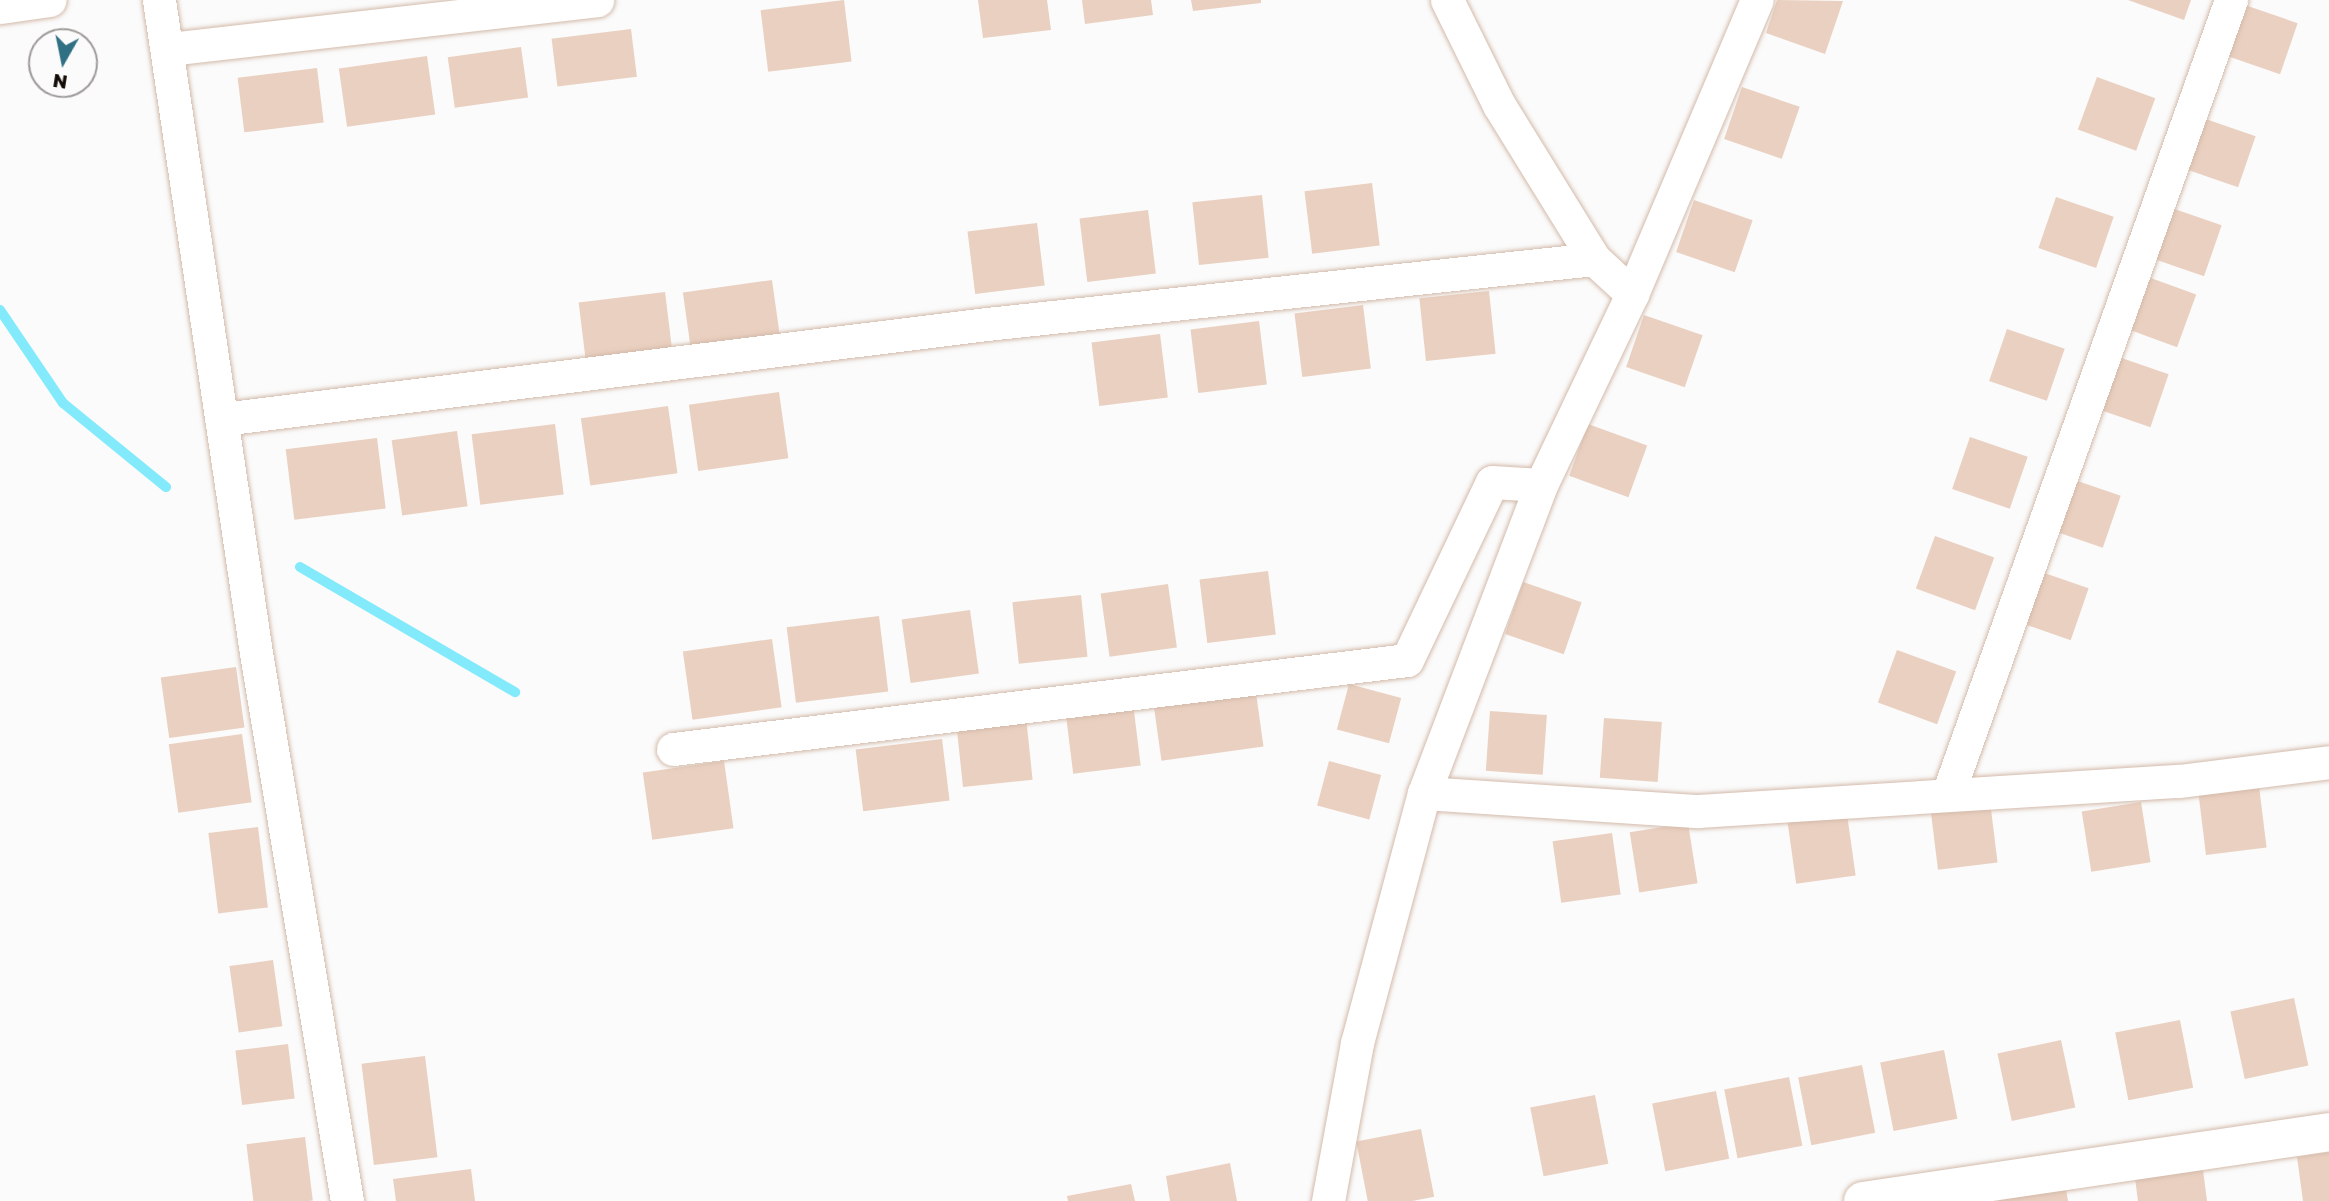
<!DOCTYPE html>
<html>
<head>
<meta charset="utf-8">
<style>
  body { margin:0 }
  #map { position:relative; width:2329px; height:1201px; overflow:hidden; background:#fbfbfb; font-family:"Golos Text",sans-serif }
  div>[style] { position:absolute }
  .stream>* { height:10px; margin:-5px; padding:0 5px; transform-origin:5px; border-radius:5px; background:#82eafb }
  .building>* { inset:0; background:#ead0c0; transform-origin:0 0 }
  .roads { filter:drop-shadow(0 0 2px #d3baaa) drop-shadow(0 0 2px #d3baaa) }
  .street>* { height:33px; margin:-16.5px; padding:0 16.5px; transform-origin:16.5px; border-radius:16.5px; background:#fff }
  .secondary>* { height:38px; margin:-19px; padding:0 19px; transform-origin:19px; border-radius:19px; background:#fff }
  span { translate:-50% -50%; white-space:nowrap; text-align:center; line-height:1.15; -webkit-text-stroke:6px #fbfbfb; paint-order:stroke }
  .north { position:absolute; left:28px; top:28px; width:70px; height:70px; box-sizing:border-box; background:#fbfbfb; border:2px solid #9f9b99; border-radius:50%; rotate:189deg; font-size:19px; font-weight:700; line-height:28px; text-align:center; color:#140c07 }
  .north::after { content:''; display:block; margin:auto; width:24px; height:32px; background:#307084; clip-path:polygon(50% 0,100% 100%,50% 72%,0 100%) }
</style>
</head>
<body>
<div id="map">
  <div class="stream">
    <div style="left:0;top:310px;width:112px;rotate:55.9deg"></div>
    <div style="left:63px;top:403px;width:133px;rotate:39.2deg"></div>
    <div style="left:300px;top:567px;width:249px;rotate:30.2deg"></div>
  </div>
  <div class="building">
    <div style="left:844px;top:0;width:62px;height:84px;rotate:83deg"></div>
    <div style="clip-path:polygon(978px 0,1047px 0,1051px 30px,983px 38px)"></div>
    <div style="clip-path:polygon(1082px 0,1151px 0,1153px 15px,1085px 24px)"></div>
    <div style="clip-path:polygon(1191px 0,1261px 0,1261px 3px,1193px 11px)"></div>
    <div style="clip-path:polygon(1777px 0,1843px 1px,1825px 54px,1766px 33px)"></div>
    <div style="clip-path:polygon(2128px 0,2191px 0,2184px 20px)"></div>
    <div style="left:2239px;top:3px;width:62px;height:54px;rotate:19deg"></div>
    <div style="left:631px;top:29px;width:48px;height:80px;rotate:83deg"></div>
    <div style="left:521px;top:47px;width:51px;height:74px;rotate:82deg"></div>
    <div style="left:427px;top:56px;width:59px;height:89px;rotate:82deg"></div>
    <div style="left:317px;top:68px;width:55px;height:80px;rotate:83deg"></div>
    <div style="left:2097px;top:77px;width:62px;height:56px;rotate:20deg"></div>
    <div style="left:1742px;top:87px;width:61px;height:55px;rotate:19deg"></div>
    <div style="left:2197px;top:116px;width:62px;height:54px;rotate:19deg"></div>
    <div style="left:1372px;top:183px;width:63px;height:68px;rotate:83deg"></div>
    <div style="left:1262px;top:195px;width:63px;height:70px;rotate:84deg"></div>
    <div style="left:2056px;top:197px;width:61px;height:54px;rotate:19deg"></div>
    <div style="left:1694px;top:200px;width:62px;height:55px;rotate:19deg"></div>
    <div style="left:2163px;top:205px;width:62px;height:54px;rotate:19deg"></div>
    <div style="left:1148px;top:210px;width:64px;height:69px;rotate:83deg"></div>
    <div style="left:1037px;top:223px;width:63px;height:70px;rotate:83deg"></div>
    <div style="left:2137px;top:273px;width:63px;height:56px;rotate:20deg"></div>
    <div style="left:772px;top:280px;width:61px;height:90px;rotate:82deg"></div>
    <div style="left:1489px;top:291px;width:63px;height:70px;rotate:84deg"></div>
    <div style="left:665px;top:292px;width:58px;height:87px;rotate:83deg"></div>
    <div style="left:1363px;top:305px;width:64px;height:69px;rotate:83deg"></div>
    <div style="left:1644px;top:315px;width:62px;height:55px;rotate:19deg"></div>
    <div style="left:1259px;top:321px;width:64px;height:69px;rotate:83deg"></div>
    <div style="left:2007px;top:329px;width:61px;height:55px;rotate:19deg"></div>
    <div style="left:1160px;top:334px;width:64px;height:69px;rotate:83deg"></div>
    <div style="left:2110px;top:354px;width:62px;height:56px;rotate:19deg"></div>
    <div style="left:779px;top:392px;width:67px;height:91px;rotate:82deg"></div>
    <div style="left:668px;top:406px;width:68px;height:88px;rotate:82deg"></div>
    <div style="left:555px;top:424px;width:71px;height:84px;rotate:83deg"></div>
    <div style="left:1588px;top:424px;width:63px;height:55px;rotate:20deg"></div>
    <div style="left:457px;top:431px;width:76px;height:66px;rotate:82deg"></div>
    <div style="left:1970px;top:437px;width:61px;height:55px;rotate:19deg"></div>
    <div style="left:377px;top:438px;width:71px;height:92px;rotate:83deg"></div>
    <div style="left:2063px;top:476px;width:61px;height:55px;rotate:19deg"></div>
    <div style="left:1935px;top:536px;width:63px;height:56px;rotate:20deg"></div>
    <div style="left:2030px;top:568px;width:62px;height:55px;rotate:19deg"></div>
    <div style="left:1268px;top:571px;width:64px;height:69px;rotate:83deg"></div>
    <div style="left:1523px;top:582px;width:62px;height:55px;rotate:19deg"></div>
    <div style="left:1168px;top:584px;width:64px;height:68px;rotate:82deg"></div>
    <div style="left:1081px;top:595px;width:62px;height:69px;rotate:84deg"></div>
    <div style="left:970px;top:610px;width:64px;height:69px;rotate:82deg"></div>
    <div style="left:879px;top:616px;width:76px;height:93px;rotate:83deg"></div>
    <div style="left:772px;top:639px;width:69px;height:90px;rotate:82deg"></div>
    <div style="left:1897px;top:650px;width:63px;height:56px;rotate:20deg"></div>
    <div style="left:236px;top:667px;width:61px;height:76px;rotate:82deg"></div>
    <div style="left:1349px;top:684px;width:54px;height:47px;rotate:15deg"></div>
    <div style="left:1255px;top:686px;width:61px;height:103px;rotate:82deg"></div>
    <div style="left:1133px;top:703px;width:63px;height:68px;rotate:83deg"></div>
    <div style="left:1490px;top:711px;width:57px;height:60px;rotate:4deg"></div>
    <div style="left:1026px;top:717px;width:63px;height:70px;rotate:84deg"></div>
    <div style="left:1604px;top:718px;width:58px;height:60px;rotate:4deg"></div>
    <div style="left:242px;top:734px;width:69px;height:74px;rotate:82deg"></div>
    <div style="left:942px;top:739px;width:62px;height:87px;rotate:83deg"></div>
    <div style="left:724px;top:761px;width:68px;height:82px;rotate:82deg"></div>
    <div style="left:1329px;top:761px;width:54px;height:46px;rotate:15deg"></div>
    <div style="left:2259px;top:786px;width:62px;height:61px;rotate:83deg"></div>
    <div style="left:1990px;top:801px;width:62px;height:60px;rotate:83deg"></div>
    <div style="left:2141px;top:802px;width:61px;height:60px;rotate:81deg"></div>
    <div style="left:1847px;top:814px;width:62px;height:60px;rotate:82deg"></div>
    <div style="left:1688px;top:823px;width:61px;height:59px;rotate:81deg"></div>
    <div style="left:258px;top:827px;width:81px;height:50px;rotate:83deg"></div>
    <div style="left:1612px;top:833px;width:62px;height:60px;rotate:82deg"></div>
    <div style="left:273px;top:960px;width:67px;height:44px;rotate:82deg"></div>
    <div style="left:2294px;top:998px;width:69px;height:65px;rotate:78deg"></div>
    <div style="left:2180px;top:1020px;width:69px;height:66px;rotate:79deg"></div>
    <div style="left:2061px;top:1040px;width:69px;height:65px;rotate:78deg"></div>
    <div style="left:288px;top:1044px;width:55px;height:53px;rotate:83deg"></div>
    <div style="left:1944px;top:1050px;width:70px;height:65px;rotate:79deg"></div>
    <div style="left:425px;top:1056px;width:102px;height:64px;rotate:83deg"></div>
    <div style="left:1862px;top:1065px;width:69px;height:65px;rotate:79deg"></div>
    <div style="left:1789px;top:1077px;width:70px;height:66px;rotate:79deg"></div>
    <div style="left:1716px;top:1091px;width:69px;height:65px;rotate:79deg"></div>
    <div style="left:1595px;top:1095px;width:70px;height:66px;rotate:79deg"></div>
    <div style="left:1421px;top:1129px;width:69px;height:66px;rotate:79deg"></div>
    <div style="left:305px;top:1137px;width:64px;height:59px;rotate:83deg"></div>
    <div style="clip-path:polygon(2329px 1152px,2329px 1201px,2303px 1201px,2297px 1157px)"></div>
    <div style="clip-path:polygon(1230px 1163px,1237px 1201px,1170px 1201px,1166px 1176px)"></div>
    <div style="clip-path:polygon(471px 1169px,475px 1201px,396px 1201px,393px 1179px)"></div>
    <div style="clip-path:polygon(2203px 1170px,2207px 1201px,2138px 1201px,2135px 1178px)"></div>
    <div style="clip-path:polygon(1131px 1184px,1135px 1201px,1068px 1201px,1067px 1196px)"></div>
    <div style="clip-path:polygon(2066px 1189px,2068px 1201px,1999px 1201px,1998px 1198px)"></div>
  </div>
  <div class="roads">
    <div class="street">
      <div style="left:159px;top:0;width:660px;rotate:81.55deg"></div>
      <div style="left:256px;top:653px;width:556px;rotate:80.57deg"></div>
      <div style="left:1447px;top:0;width:117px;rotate:63.7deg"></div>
      <div style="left:1499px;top:105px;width:181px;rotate:58.3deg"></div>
      <div style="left:1594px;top:259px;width:52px;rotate:42.6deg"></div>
      <div style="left:0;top:7px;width:50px;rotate:-8deg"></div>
      <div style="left:169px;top:49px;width:431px;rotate:-6.5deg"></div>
      <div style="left:222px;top:419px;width:771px;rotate:-7.08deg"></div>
      <div style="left:987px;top:324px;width:610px;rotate:-6.11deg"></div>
      <div style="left:673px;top:749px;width:739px;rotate:-6.91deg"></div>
      <div style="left:1407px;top:660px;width:197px;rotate:-64.5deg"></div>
      <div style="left:1492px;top:482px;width:49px;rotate:3.5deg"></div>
      <div style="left:1949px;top:791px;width:840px;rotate:-70.38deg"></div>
      <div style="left:1424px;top:793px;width:275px;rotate:3.8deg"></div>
      <div style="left:1698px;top:811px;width:482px;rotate:-3.6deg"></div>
      <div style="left:2179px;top:781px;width:151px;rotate:-7.2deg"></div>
      <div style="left:1328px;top:1201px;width:161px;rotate:-79.6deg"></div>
      <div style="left:1357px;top:1043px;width:259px;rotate:-75deg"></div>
      <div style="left:1424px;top:793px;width:329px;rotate:-69.2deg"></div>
      <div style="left:1541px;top:485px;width:212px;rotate:-64.5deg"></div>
      <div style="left:1632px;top:294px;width:319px;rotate:-67deg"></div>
    </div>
    <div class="secondary">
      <div style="left:1863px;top:1201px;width:471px;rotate:-8.4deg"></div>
    </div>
  </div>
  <div class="north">N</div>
</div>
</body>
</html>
